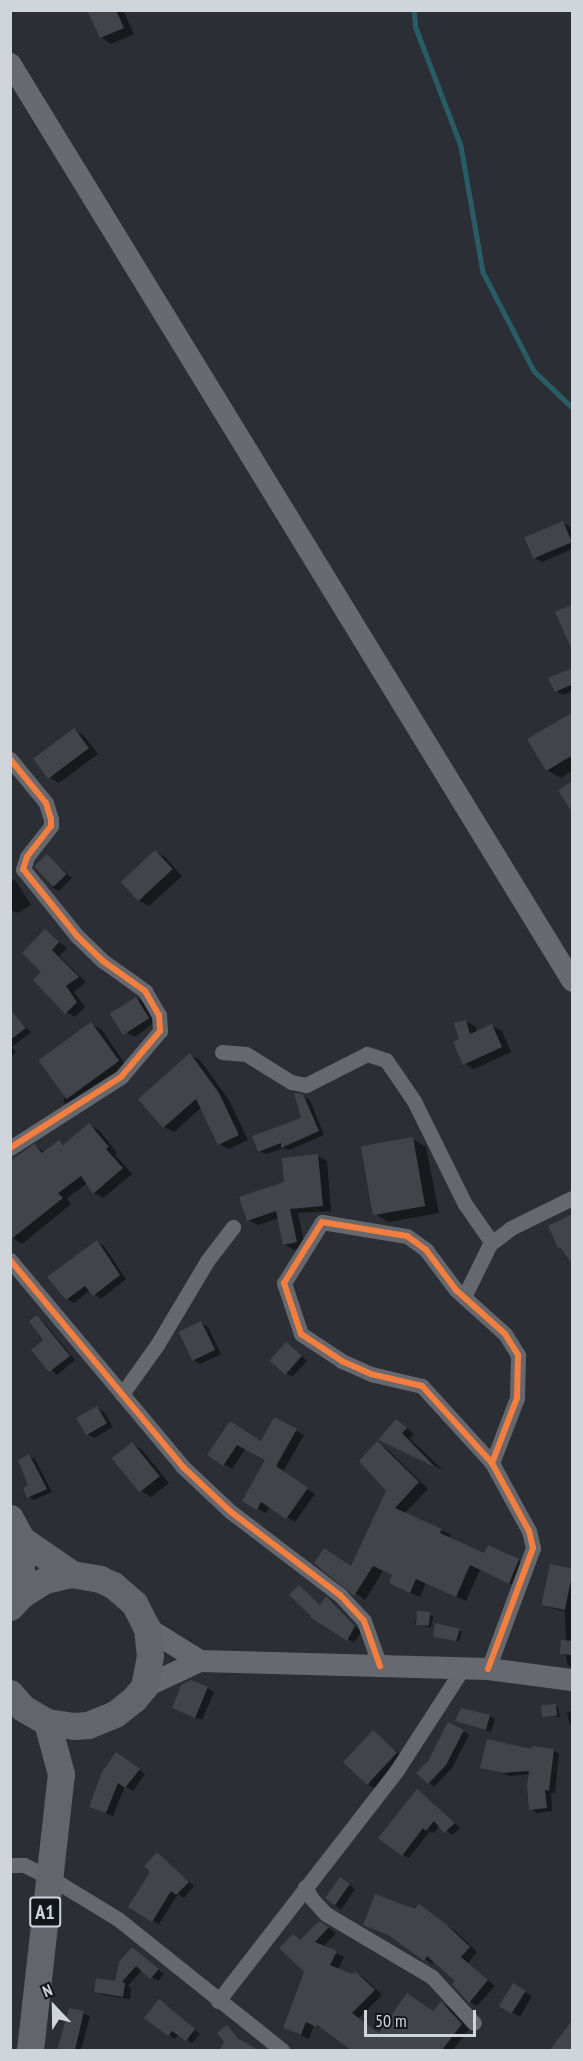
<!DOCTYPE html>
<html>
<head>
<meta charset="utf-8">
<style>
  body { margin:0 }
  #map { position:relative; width:583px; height:2061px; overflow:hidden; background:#2b2f35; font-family:"PT Sans Narrow",sans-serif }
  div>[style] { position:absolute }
  .shadow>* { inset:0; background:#0007; transform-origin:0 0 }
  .stream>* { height:4.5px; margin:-2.25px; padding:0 2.25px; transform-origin:2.25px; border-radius:2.25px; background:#295d65 }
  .building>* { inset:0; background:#414549; transform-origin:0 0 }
  .street>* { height:15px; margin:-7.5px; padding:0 7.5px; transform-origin:7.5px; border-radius:7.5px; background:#67686e }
  .secondary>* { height:21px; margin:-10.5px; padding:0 10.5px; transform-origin:10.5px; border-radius:10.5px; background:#696a71 }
  .primary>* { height:22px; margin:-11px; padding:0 11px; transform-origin:11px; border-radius:11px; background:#676970 }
  .highway>* { height:27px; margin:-13.5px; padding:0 13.5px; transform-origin:13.5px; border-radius:13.5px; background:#63656c }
  .cycleway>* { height:6px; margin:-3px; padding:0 3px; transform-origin:3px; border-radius:3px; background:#f27e40 }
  span { translate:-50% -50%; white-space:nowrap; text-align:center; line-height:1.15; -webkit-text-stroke:4.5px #13161b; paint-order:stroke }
  .shield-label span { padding:2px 4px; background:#13161b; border:2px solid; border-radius:4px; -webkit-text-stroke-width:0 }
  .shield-label { font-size:20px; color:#d0d4db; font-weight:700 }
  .frame { position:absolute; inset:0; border:12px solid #d0d4db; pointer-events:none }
  .north { position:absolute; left:24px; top:1977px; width:60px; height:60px; -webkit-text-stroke:4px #13161b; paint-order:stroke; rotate:338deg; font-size:16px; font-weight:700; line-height:24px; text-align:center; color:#d0d4db }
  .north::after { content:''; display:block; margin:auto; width:21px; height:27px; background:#d0d4db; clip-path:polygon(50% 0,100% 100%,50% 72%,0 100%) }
  .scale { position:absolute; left:364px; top:2010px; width:112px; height:27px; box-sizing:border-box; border:3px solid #d0d4db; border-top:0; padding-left:8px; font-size:18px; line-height:21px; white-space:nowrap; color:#d0d4db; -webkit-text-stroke:4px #13161b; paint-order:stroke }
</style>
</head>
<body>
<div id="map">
  <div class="shadow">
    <div style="clip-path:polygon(89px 10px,123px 10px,134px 34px,111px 44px,101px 37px)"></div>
    <div style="clip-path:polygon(563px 523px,570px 527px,572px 533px,572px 549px,542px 562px,535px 558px)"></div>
    <div style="clip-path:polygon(572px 669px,572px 691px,563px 695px,556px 691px)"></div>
    <div style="clip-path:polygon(572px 714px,572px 771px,561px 778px,547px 770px)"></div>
    <div style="clip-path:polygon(74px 730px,84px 736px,98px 754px,59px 783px,49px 777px)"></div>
    <div style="clip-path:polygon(156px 852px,166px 858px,182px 876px,149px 906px,138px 900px)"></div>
    <div style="clip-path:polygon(47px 856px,72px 878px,59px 891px,52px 887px)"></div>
    <div style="clip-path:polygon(10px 878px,16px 881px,31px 905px,18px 913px,13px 911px,10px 914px)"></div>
    <div style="clip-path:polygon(45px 931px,67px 948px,59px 956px,86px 982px,74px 992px,85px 1007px,75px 1017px,66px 1012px,43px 972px)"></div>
    <div style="clip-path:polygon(136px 998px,143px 1002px,155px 1022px,135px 1037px,128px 1034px)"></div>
    <div style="clip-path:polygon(14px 1015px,31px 1032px,12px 1047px,16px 1052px,10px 1057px,10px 1017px)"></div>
    <div style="clip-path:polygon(466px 1021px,476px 1027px,477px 1032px,492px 1026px,502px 1031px,511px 1052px,474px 1069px,465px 1064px,461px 1040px)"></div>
    <div style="clip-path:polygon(91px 1024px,102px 1030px,128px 1068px,74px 1108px,63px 1102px)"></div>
    <div style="clip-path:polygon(190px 1055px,200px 1060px,229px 1100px,248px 1140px,229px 1149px,219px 1144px,202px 1107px,174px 1132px,164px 1127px,140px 1099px)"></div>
    <div style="clip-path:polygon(303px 1096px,310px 1100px,324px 1135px,289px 1150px,284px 1148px,266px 1154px,259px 1151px,302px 1119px)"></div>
    <div style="clip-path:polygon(89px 1125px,99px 1130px,117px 1153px,115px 1155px,132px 1174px,103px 1198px,94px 1193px,88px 1183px,67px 1198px,71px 1204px,22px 1244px,10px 1236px,35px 1146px,45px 1152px,59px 1142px,65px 1145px)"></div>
    <div style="clip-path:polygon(413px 1139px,426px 1147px,439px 1213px,389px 1222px,375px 1214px)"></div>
    <div style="clip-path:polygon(318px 1156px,327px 1161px,331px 1211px,298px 1213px,305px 1247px,294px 1250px,284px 1244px,279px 1218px,258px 1225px,248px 1220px)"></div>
    <div style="clip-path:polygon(97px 1242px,104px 1246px,126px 1279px,101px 1299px,90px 1290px,74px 1303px,67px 1299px)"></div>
    <div style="clip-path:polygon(37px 1317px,43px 1321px,75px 1360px,57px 1375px,33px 1350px,45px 1340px)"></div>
    <div style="clip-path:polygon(201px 1323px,208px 1327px,221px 1354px,200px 1364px,193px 1360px)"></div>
    <div style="clip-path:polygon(293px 1348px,307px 1361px,292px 1377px,286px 1373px)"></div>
    <div style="clip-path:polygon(97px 1408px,104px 1412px,113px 1427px,94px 1438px,87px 1434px)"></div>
    <div style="clip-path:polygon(275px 1419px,304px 1435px,283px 1472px,315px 1494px,295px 1522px,270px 1506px,266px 1513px,244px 1501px,267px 1460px,246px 1448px,232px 1469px,209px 1455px,230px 1423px,262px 1443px)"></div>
    <div style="clip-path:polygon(397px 1421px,414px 1434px,410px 1439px,443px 1470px,388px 1445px)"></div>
    <div style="clip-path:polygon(377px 1443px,387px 1449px,428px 1489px,405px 1513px,451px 1535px,449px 1539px,485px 1555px,518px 1560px,528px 1566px,519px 1588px,480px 1570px,466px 1601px,426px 1583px,420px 1597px,400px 1588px,394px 1576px,383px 1571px,365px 1600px,316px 1563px,352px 1567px,388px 1490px)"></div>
    <div style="clip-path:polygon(132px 1444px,142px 1450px,169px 1483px,151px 1497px,141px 1491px)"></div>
    <div style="clip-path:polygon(29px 1456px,35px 1459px,52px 1492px,34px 1500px,29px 1497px)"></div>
    <div style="clip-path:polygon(572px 1570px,572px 1668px,567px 1664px,566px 1656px,561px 1653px,566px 1642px,565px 1612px,543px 1605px)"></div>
    <div style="clip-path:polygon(299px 1587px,321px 1605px,326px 1598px,332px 1602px,361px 1632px,354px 1643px,312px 1617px)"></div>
    <div style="left:418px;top:1612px;width:16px;height:12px;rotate:15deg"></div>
    <div style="clip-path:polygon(459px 1630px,462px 1632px,459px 1641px,438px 1638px)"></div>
    <div style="clip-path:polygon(207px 1688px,214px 1692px,202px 1720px,173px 1708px)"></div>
    <div style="clip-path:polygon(556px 1705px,558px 1707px,560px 1717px,543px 1717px)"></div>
    <div style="clip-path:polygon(572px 1711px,572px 1726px,569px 1723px,567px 1712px)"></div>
    <div style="clip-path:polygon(490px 1716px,495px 1719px,491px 1732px,457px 1720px)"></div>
    <div style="clip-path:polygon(463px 1731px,469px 1735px,452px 1768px,434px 1787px,429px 1783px)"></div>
    <div style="clip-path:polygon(374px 1732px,406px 1759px,379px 1791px,369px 1785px)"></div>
    <div style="clip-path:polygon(553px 1750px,559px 1754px,555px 1793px,551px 1793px,552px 1811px,537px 1813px,531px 1809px,530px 1774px,511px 1776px,482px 1768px,533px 1751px)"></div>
    <div style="clip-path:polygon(123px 1758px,145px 1774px,133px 1791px,125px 1786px,113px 1816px,98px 1810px)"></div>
    <div style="clip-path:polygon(423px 1795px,460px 1828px,452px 1835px,440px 1825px,434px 1833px,430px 1831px,409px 1858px,403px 1855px)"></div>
    <div style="clip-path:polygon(157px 1854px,194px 1886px,184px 1898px,178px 1894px,159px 1924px,130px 1907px,152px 1871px)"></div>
    <div style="clip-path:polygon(347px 1883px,355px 1889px,341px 1910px,327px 1898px)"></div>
    <div style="clip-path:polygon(427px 1911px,454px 1930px,477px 1952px,468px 1963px,495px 1986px,477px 2006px,470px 2002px,457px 1981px,434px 1961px,432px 1964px,395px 1938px,373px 1929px)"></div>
    <div style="clip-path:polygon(327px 1927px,336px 1933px,323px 1947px,344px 1957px,338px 1970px,352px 1976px,355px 1973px,363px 1977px,382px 1995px,359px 2018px,380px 2034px,434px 2013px,441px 2003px,449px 2007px,469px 2029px,453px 2050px,353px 2050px,325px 2029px,314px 2025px,309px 2039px,284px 2028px,306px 1972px,294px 1936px,302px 1941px)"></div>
    <div style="clip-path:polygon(133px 1949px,164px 1974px,158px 1981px,142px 1970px,128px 1986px,131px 1988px,130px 1999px,102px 1995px,96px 1991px,117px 1983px)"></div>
    <div style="left:513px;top:1985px;width:22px;height:24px;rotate:30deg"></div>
    <div style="clip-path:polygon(166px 2005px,200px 2034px,192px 2043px,179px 2034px,175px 2039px,146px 2018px)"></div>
    <div style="clip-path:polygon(70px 2010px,90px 2016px,81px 2050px,59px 2050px)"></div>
    <div style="clip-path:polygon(227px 2027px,246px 2044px,256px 2050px,220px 2050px,226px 2041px)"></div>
  </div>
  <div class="stream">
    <div style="left:414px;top:10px;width:18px;rotate:84deg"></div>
    <div style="left:416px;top:28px;width:126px;rotate:69.1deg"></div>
    <div style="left:461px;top:146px;width:128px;rotate:80.1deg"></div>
    <div style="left:483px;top:272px;width:111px;rotate:62.7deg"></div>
    <div style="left:534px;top:371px;width:52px;rotate:43.5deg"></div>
  </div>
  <div class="building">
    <div style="clip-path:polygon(87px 10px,116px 10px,124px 28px,100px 38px)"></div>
    <div style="left:563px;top:521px;width:23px;height:42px;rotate:67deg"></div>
    <div style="clip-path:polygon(573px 604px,573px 652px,555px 612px)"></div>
    <div style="clip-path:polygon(573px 668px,573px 684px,555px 692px,548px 678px)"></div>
    <div style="clip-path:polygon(573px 712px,573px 755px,546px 771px,527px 739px)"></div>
    <div style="left:74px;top:728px;width:25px;height:51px;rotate:53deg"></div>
    <div style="clip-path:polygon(573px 781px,573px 814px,558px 790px)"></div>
    <div style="left:155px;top:850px;width:26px;height:47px;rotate:47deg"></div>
    <div style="left:47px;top:854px;width:28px;height:18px;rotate:46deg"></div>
    <div style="clip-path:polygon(45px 929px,59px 942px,52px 950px,79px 977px,66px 986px,77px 1002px,65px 1014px,33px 980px,41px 972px,22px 953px)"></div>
    <div style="left:136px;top:997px;width:25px;height:31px;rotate:58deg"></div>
    <div style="clip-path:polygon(10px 1009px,26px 1028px,10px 1040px)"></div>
    <div style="clip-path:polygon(466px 1020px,470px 1034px,492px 1024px,502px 1047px,463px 1065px,453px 1042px,459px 1039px,454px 1023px)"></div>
    <div style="left:91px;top:1022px;width:48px;height:65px;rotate:54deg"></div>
    <div style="clip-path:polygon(190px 1053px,219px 1093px,239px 1135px,218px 1145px,196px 1099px,163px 1128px,138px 1099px)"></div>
    <div style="clip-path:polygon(294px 1093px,303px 1094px,319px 1131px,281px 1148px,281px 1143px,258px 1152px,252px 1136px,301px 1118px)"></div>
    <div style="clip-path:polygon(89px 1123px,109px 1147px,106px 1149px,123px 1168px,93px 1194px,81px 1176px,58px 1193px,63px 1198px,10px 1240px,10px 1161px,34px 1144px,42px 1153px,59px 1140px,63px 1145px)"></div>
    <div style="left:413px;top:1137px;width:70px;height:53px;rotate:80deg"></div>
    <div style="clip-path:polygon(318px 1154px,323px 1206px,290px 1209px,297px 1242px,283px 1245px,276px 1211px,247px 1221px,239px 1197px,284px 1182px,282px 1158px)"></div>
    <div style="clip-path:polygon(573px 1214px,573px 1265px,560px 1247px,558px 1248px,548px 1226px)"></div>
    <div style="clip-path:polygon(97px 1240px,120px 1275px,93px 1296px,85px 1286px,66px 1300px,47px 1277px)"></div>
    <div style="clip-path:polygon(37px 1315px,70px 1356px,49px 1372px,31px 1350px,43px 1340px,29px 1321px)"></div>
    <div style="left:201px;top:1321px;width:32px;height:25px;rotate:64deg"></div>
    <div style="left:286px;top:1342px;width:21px;height:25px;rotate:41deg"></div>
    <div style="left:97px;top:1406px;width:20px;height:24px;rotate:60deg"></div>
    <div style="clip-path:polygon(274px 1417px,297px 1429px,276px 1466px,308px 1488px,286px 1519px,261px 1502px,257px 1510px,242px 1501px,265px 1460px,237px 1445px,223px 1466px,207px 1455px,230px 1421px,261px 1441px)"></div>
    <div style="clip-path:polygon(396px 1419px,407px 1428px,402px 1433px,435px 1467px,378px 1440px)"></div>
    <div style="clip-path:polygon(377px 1441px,419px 1482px,395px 1508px,442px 1529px,440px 1533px,484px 1553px,488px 1545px,519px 1559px,509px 1584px,470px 1565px,456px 1597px,416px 1579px,410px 1593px,389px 1583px,392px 1575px,373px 1566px,354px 1596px,314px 1563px,324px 1548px,351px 1566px,386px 1491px,359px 1461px)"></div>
    <div style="left:132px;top:1442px;width:44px;height:26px;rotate:51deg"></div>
    <div style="clip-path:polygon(29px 1454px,47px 1489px,27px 1498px,23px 1488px,28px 1485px,18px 1460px)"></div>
    <div style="left:550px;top:1564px;width:24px;height:42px;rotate:12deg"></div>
    <div style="clip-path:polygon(299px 1585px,320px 1605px,326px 1596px,355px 1626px,347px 1641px,310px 1617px,311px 1616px,289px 1595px)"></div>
    <div style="left:417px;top:1611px;width:13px;height:14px;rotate:4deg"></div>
    <div style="clip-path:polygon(435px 1623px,460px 1629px,456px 1641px,433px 1637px)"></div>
    <div style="left:561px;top:1640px;width:12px;height:14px;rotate:5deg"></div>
    <div style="clip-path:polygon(191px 1680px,208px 1687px,195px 1718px,172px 1708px,181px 1685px)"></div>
    <div style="left:556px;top:1704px;width:12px;height:15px;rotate:85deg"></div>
    <div style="clip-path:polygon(461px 1708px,490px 1715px,486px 1730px,455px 1721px)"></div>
    <div style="clip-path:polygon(448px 1722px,464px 1730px,446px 1765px,428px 1784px,416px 1773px,428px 1761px)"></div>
    <div style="left:373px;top:1730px;width:33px;height:44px;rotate:43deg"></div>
    <div style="clip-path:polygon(487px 1739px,531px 1749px,532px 1746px,554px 1749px,549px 1791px,545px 1790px,547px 1808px,529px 1810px,527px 1786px,529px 1771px,503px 1773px,480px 1768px)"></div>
    <div style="clip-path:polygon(116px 1752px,140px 1769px,125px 1788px,118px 1783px,106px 1813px,89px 1807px,102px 1772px)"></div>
    <div style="clip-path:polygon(417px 1789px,455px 1823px,444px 1833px,434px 1821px,426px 1831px,423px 1828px,402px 1856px,378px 1838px)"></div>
    <div style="clip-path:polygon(157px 1852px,189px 1882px,176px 1895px,171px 1891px,152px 1922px,128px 1907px,150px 1872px,144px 1866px)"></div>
    <div style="left:340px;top:1877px;width:12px;height:26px;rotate:35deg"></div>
    <div style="clip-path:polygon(375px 1894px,415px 1909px,419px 1904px,446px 1924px,470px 1947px,461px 1957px,488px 1980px,469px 2003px,452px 1984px,455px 1981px,427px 1956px,424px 1961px,390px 1936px,363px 1925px)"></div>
    <div style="clip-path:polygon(319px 1921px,329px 1927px,315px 1942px,337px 1951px,330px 1965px,352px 1974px,355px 1971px,375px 1990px,352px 2013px,379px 2033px,407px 1993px,433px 2011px,441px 2001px,462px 2024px,442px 2050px,351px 2050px,317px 2025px,316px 2027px,306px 2022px,301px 2035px,283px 2028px,304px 1972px,279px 1948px,293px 1934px,300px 1940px)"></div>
    <div style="clip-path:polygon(132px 1947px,159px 1969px,150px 1979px,136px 1966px,122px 1982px,125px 1983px,123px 1997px,94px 1992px,96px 1978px,115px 1981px,119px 1962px)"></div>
    <div style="left:513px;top:1983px;width:15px;height:27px;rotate:32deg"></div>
    <div style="clip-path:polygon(159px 1999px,195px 2029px,186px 2041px,172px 2031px,168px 2036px,144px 2018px)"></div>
    <div style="clip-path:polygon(69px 2008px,84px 2011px,75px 2050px,57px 2050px)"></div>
    <div style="clip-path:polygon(573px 2019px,573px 2050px,550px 2050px)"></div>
    <div style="clip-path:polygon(227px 2025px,238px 2038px,258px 2050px,219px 2050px,224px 2042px,217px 2033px)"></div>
  </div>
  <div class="street">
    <div style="left:10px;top:759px;width:57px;rotate:50.7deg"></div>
    <div style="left:46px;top:803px;width:17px;rotate:73deg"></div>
    <div style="left:51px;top:819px;width:7px;rotate:90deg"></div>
    <div style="left:51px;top:826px;width:39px;rotate:128deg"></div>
    <div style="left:27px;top:857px;width:13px;rotate:108deg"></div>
    <div style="left:23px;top:869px;width:86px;rotate:51.1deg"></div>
    <div style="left:77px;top:936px;width:36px;rotate:44deg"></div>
    <div style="left:103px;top:961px;width:52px;rotate:35.5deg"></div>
    <div style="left:145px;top:991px;width:28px;rotate:60deg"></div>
    <div style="left:159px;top:1015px;width:16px;rotate:86deg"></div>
    <div style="left:160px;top:1031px;width:60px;rotate:130.3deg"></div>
    <div style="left:121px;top:1077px;width:132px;rotate:147.4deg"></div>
    <div style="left:222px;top:1052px;width:24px;rotate:5deg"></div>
    <div style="left:246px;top:1054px;width:53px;rotate:31.9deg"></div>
    <div style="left:291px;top:1082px;width:15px;rotate:11deg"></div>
    <div style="left:306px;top:1085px;width:68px;rotate:-26.9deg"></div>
    <div style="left:367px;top:1054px;width:20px;rotate:18deg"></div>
    <div style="left:386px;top:1060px;width:50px;rotate:55.7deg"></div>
    <div style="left:414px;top:1101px;width:115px;rotate:63.7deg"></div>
    <div style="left:465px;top:1204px;width:44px;rotate:55.2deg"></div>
    <div style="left:490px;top:1240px;width:4px;rotate:90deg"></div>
    <div style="left:10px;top:1260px;width:270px;rotate:50.1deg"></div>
    <div style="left:183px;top:1467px;width:66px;rotate:43.2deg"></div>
    <div style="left:231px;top:1512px;width:137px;rotate:37.3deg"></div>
    <div style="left:340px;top:1595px;width:35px;rotate:47deg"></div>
    <div style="left:364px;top:1621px;width:48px;rotate:70.4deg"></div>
    <div style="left:464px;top:1297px;width:59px;rotate:-63.9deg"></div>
    <div style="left:490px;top:1244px;width:26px;rotate:-37deg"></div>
    <div style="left:511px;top:1228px;width:68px;rotate:-26.2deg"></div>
    <div style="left:122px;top:1394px;width:60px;rotate:-54.5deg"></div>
    <div style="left:157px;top:1345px;width:98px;rotate:-59.2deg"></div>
    <div style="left:207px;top:1261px;width:43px;rotate:-52.6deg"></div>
    <div style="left:488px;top:1669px;width:129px;rotate:-69.6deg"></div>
    <div style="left:533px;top:1548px;width:17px;rotate:-103deg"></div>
    <div style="left:529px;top:1531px;width:77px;rotate:-118.6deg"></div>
    <div style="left:492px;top:1463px;width:104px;rotate:-132.3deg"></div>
    <div style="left:422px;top:1386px;width:52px;rotate:-166.8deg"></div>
    <div style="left:371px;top:1374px;width:32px;rotate:-156deg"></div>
    <div style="left:342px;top:1361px;width:49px;rotate:-146.6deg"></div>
    <div style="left:301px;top:1334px;width:54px;rotate:-108.4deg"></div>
    <div style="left:284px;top:1283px;width:72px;rotate:-58.1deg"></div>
    <div style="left:322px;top:1222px;width:86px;rotate:9.4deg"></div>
    <div style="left:407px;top:1236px;width:24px;rotate:36deg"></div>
    <div style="left:426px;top:1250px;width:50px;rotate:53.1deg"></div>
    <div style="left:456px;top:1290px;width:66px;rotate:41.9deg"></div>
    <div style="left:505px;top:1334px;width:25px;rotate:58deg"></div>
    <div style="left:518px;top:1355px;width:43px;rotate:91.3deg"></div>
    <div style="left:517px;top:1398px;width:70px;rotate:111deg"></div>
    <div style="left:10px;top:1865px;width:14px"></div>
    <div style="left:24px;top:1865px;width:28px;rotate:26deg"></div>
    <div style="left:49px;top:1877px;width:81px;rotate:31.3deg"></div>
    <div style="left:118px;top:1919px;width:210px;rotate:38.6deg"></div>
    <div style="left:305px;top:1887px;width:14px;rotate:60deg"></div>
    <div style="left:312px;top:1899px;width:21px;rotate:47deg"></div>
    <div style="left:326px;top:1914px;width:123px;rotate:30.7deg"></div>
    <div style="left:432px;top:1977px;width:62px;rotate:47.6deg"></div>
    <div style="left:218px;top:2001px;width:292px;rotate:-52.2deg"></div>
    <div style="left:397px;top:1770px;width:121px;rotate:-57.1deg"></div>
  </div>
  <div class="secondary">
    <div style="left:10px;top:63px;width:1076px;rotate:58.53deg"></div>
  </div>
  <div class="primary">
    <div style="left:147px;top:1628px;width:62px;rotate:31.9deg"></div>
    <div style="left:144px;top:1687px;width:62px;rotate:-24.9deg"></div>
    <div style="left:200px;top:1661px;width:288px;rotate:1.6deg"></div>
    <div style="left:488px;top:1669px;width:85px;rotate:7.5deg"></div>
  </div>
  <div class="highway">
    <div style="left:10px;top:1518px;width:24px;rotate:62deg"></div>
    <div style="left:21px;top:1539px;width:56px;rotate:90deg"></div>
    <div style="left:21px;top:1539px;width:62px;rotate:34.5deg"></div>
    <div style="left:10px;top:1607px;width:16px;rotate:-47deg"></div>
    <div style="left:21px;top:1595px;width:28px;rotate:-32deg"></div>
    <div style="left:45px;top:1580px;width:28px;rotate:-13deg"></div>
    <div style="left:72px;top:1574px;width:28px;rotate:10deg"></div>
    <div style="left:100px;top:1579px;width:14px;rotate:25deg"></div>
    <div style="left:113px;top:1585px;width:28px;rotate:41deg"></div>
    <div style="left:134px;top:1603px;width:28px;rotate:63deg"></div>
    <div style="left:147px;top:1628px;width:28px;rotate:84deg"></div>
    <div style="left:150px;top:1656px;width:32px;rotate:101deg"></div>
    <div style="left:144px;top:1687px;width:16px;rotate:130deg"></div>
    <div style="left:134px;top:1699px;width:24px;rotate:142deg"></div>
    <div style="left:115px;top:1714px;width:29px;rotate:158deg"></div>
    <div style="left:88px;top:1725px;width:14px;rotate:176deg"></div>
    <div style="left:74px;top:1726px;width:27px;rotate:-172deg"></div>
    <div style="left:47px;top:1722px;width:28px;rotate:-150deg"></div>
    <div style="left:23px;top:1708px;width:20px;rotate:-131deg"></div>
    <div style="left:30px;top:2050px;width:278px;rotate:-83.6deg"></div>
    <div style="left:61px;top:1774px;width:54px;rotate:-105.1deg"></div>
  </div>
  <div class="cycleway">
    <div style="left:10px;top:759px;width:57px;rotate:50.7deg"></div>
    <div style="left:46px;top:803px;width:17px;rotate:73deg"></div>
    <div style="left:51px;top:819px;width:7px;rotate:90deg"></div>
    <div style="left:51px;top:826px;width:39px;rotate:128deg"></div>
    <div style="left:27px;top:857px;width:13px;rotate:108deg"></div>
    <div style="left:23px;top:869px;width:86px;rotate:51.1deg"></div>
    <div style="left:77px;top:936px;width:36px;rotate:44deg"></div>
    <div style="left:103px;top:961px;width:52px;rotate:35.5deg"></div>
    <div style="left:145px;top:991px;width:28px;rotate:60deg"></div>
    <div style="left:159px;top:1015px;width:16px;rotate:86deg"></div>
    <div style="left:160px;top:1031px;width:60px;rotate:130.3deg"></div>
    <div style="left:121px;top:1077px;width:132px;rotate:147.4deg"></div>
    <div style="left:10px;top:1260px;width:270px;rotate:50.1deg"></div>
    <div style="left:183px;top:1467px;width:66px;rotate:43.2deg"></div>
    <div style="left:231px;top:1512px;width:137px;rotate:37.3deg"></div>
    <div style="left:340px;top:1595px;width:35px;rotate:47deg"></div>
    <div style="left:364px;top:1621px;width:48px;rotate:70.4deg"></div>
    <div style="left:488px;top:1669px;width:129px;rotate:-69.6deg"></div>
    <div style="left:533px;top:1548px;width:17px;rotate:-103deg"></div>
    <div style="left:529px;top:1531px;width:77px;rotate:-118.6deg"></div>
    <div style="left:492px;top:1463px;width:104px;rotate:-132.3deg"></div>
    <div style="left:422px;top:1386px;width:52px;rotate:-166.8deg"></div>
    <div style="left:371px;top:1374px;width:32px;rotate:-156deg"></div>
    <div style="left:342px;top:1361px;width:49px;rotate:-146.6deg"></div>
    <div style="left:301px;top:1334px;width:54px;rotate:-108.4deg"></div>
    <div style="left:284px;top:1283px;width:72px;rotate:-58.1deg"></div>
    <div style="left:322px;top:1222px;width:86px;rotate:9.4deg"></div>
    <div style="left:407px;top:1236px;width:24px;rotate:36deg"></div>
    <div style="left:426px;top:1250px;width:50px;rotate:53.1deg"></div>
    <div style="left:456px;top:1290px;width:66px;rotate:41.9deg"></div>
    <div style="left:505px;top:1334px;width:25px;rotate:58deg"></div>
    <div style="left:518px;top:1355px;width:43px;rotate:91.3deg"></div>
    <div style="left:517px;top:1398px;width:70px;rotate:111deg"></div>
  </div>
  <div class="shield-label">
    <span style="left:45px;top:1912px">A1</span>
  </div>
  <div class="frame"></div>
  <div class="north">N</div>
  <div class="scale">50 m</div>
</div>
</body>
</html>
